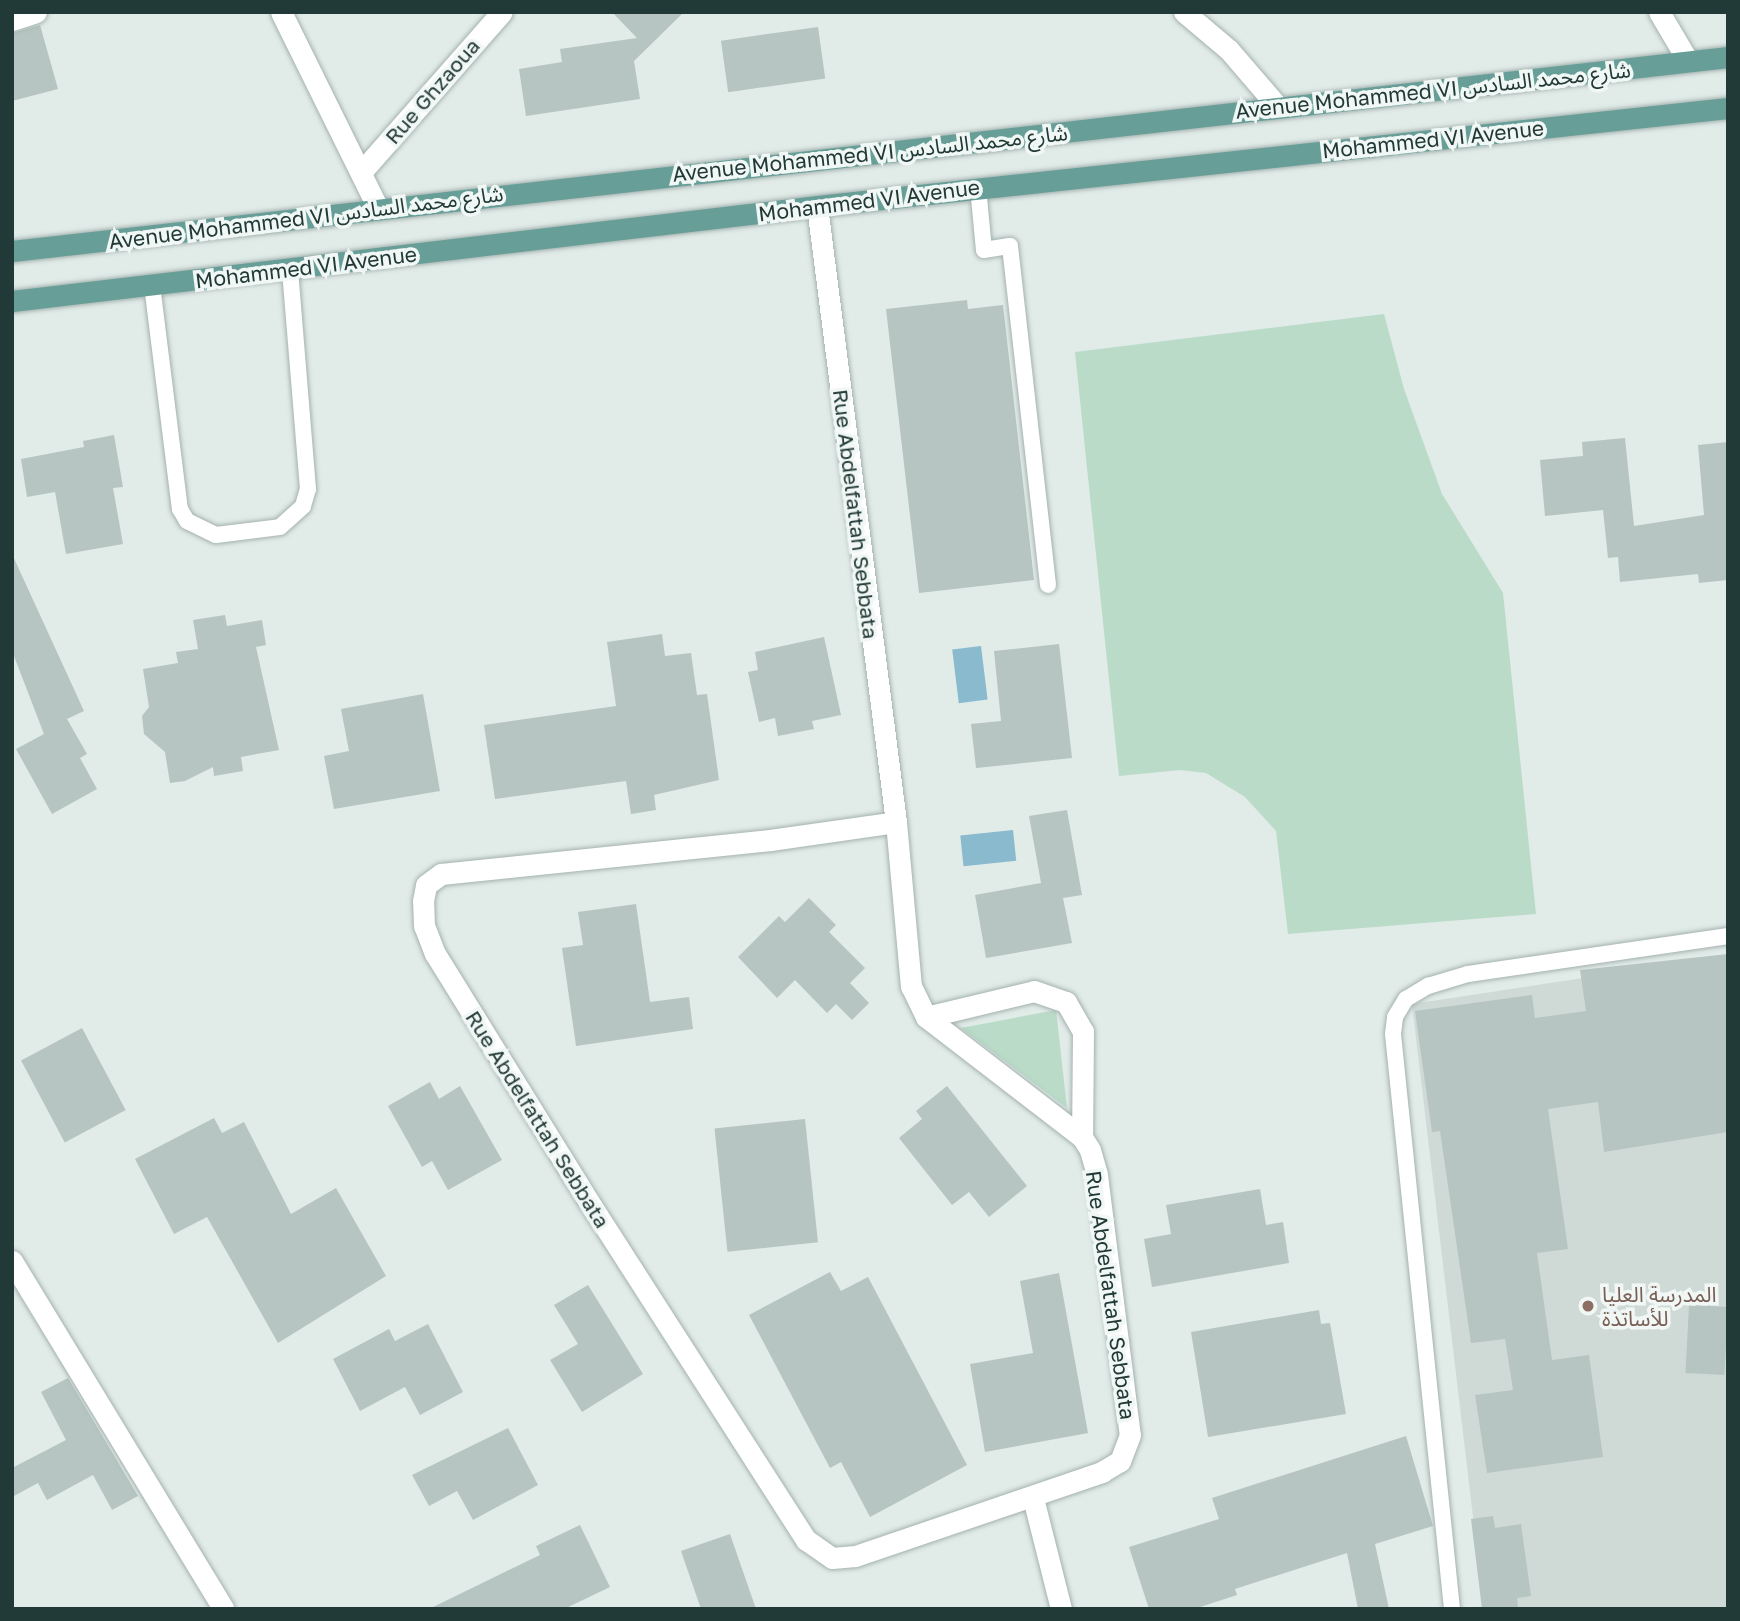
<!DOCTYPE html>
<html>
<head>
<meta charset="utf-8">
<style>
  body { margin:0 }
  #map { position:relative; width:1740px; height:1621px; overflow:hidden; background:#e1ebe8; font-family:"Golos Text","Noto Sans Arabic",sans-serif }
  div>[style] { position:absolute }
  .built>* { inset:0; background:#cfdad7 }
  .green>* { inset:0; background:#badbc8 }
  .water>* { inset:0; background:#8abace; transform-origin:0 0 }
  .building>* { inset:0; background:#b6c5c1; transform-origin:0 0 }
  .roads { filter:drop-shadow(0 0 2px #a4b2af) drop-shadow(0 0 2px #a4b2af) }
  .service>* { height:16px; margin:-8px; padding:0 8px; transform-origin:8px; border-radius:8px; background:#fff }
  .minor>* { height:21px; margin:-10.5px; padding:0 10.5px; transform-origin:10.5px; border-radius:10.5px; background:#fff }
  .primary>* { height:21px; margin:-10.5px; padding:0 10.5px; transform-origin:10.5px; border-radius:10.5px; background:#679f98 }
  .dots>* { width:19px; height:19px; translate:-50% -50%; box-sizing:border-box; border:4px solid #f1f7f5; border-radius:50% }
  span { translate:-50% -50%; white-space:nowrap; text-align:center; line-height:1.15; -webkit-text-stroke:7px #f1f7f5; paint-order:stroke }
  .street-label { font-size:21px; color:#223a37 }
  .education-label { font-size:21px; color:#785e54 }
  .left { translate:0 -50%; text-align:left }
  .frame { position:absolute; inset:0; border:14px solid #223a37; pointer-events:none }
</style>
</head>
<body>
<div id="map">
  <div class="built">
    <div style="clip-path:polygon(1728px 956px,1728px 1609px,1484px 1609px,1412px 1004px)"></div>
  </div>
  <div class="green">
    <div style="clip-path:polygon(1384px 314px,1404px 389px,1442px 494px,1503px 593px,1536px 914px,1288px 934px,1276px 831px,1245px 797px,1206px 773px,1180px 770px,1119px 776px,1075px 352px)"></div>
    <div style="clip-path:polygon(1056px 1010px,1067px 1108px,961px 1028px)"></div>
  </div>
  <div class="water">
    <div style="left:981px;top:646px;width:54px;height:29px;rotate:83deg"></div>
    <div style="left:1013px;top:830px;width:31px;height:53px;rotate:84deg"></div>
  </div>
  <div class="building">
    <div style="clip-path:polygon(612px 12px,684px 12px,634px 61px,640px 99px,526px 116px,519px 69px,562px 62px,560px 49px,637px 38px)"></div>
    <div style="clip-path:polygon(40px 25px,58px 89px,12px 101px,12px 33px)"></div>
    <div style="left:818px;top:27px;width:52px;height:98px;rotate:82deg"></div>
    <div style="clip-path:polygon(967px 300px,968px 309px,1003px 305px,1034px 580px,919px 593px,886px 309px)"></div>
    <div style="clip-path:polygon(114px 435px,123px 487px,113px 488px,123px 544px,66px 554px,55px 492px,27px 497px,21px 459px,84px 447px,83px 441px)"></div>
    <div style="clip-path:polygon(1625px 438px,1634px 526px,1704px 515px,1698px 445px,1728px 442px,1728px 580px,1699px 583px,1698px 574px,1620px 582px,1618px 557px,1608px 558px,1603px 510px,1545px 516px,1540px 460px,1583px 456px,1582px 442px)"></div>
    <div style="clip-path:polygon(12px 554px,84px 711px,67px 719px,87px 754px,80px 758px,97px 789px,52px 814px,16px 749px,44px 734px,12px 651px)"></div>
    <div style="clip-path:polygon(225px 615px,227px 626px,262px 620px,266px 645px,256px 647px,279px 750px,241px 757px,243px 771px,214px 776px,213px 767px,185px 781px,170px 783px,165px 752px,144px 734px,142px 716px,149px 707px,143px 669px,178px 663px,176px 652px,198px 649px,193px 620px)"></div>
    <div style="clip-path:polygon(662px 634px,665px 656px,691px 653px,697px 695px,707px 694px,719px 780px,654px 795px,656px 810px,631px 814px,626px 781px,495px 799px,484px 725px,616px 706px,607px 642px)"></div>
    <div style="clip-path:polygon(824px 637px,841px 715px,812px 721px,814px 729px,778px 736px,775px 718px,759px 722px,748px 672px,758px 670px,755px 652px)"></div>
    <div style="clip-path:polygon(1059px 644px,1072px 758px,976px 768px,971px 724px,1001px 721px,994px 651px)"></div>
    <div style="clip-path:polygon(423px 694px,440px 791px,334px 809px,324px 756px,349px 751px,341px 709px)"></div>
    <div style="clip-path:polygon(1067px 810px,1082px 895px,1063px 898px,1072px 943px,986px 958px,975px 895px,1041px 883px,1029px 816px)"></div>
    <div style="clip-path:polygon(809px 898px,836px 925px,829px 932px,865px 968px,850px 983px,869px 1003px,852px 1020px,836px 1004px,827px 1013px,795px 980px,777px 998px,738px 957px,779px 916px,785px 922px)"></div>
    <div style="clip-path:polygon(636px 904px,650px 1002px,689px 997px,693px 1029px,576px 1046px,562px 948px,583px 945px,578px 912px)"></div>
    <div style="clip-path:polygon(1728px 954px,1728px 1132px,1604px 1152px,1598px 1102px,1548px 1109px,1568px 1249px,1537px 1253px,1552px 1360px,1589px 1355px,1603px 1457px,1487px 1473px,1475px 1395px,1513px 1390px,1505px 1339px,1471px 1343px,1440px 1131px,1432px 1132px,1415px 1011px,1532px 995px,1535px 1018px,1586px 1011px,1580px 970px)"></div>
    <div style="left:82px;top:1028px;width:93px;height:69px;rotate:62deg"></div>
    <div style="clip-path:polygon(430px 1082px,439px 1099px,460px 1086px,502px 1160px,448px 1190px,432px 1161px,422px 1167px,388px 1106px)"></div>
    <div style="clip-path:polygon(947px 1086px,1027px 1186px,989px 1217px,969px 1192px,952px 1205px,899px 1138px,922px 1119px,916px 1111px)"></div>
    <div style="clip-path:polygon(214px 1118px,222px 1133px,244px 1122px,291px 1214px,336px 1188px,386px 1276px,278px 1343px,207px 1217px,174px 1234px,135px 1159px)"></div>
    <div style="left:805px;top:1119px;width:124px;height:91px;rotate:84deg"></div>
    <div style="clip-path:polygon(1260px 1189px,1266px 1225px,1283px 1222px,1289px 1263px,1152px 1287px,1144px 1239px,1171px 1234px,1166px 1205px)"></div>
    <div style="clip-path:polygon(830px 1272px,841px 1291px,868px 1277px,967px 1465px,870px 1517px,841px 1462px,830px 1468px,749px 1315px)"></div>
    <div style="clip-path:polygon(1059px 1273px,1088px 1433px,985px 1452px,970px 1364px,1033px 1353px,1020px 1281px)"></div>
    <div style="clip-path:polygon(588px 1285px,643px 1374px,582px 1412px,550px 1360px,578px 1344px,554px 1305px)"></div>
    <div style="left:1689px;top:1305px;width:39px;height:68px;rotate:3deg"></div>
    <div style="clip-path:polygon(1319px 1310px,1321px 1324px,1330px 1323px,1346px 1414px,1208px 1437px,1191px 1332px)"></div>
    <div style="clip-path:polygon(428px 1324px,463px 1392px,420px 1415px,405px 1387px,360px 1411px,333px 1359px,389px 1329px,395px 1341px)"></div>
    <div style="clip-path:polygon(68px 1378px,138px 1496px,112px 1510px,93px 1475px,47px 1500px,38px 1483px,12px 1497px,12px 1468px,66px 1440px,41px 1392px)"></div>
    <div style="clip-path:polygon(508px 1428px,538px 1485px,473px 1520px,457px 1491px,429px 1506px,412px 1475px)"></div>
    <div style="clip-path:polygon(1406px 1436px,1433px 1526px,1375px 1544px,1389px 1609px,1358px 1609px,1347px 1553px,1235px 1589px,1237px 1595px,1194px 1609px,1149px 1609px,1129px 1547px,1219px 1519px,1212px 1498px)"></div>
    <div style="clip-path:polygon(1493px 1516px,1495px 1528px,1521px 1524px,1531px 1596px,1517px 1598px,1518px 1609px,1482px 1609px,1471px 1519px)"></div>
    <div style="clip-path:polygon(580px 1525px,610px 1587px,564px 1609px,429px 1609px,540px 1555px,536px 1546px)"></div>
    <div style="clip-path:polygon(730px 1534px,756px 1609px,701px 1609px,681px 1551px)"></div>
  </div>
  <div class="roads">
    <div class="service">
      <div style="left:978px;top:187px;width:63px;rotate:84.6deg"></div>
      <div style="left:984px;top:250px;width:26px;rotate:-9deg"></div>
      <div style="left:1010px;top:246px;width:341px;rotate:83.6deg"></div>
      <div style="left:152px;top:285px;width:226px;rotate:82.9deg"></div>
      <div style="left:180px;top:509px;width:14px;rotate:60deg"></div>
      <div style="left:187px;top:521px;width:32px;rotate:26deg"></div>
      <div style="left:216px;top:535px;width:64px;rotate:-7.1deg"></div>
      <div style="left:280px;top:527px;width:31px;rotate:-42deg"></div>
      <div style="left:303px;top:506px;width:18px;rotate:-74deg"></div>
      <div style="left:308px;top:489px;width:221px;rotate:-94.7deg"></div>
      <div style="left:1452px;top:1609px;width:578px;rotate:-95.86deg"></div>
      <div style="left:1393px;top:1034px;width:17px;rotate:-83deg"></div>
      <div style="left:1395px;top:1017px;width:21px;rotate:-59deg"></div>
      <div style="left:1406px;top:999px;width:26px;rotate:-31deg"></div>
      <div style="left:1428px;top:986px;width:42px;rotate:-16.7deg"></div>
      <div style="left:1468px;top:974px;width:263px;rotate:-8.3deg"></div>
    </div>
    <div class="minor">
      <div style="left:281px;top:12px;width:219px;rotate:63.7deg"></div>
      <div style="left:1184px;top:12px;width:59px;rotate:40.2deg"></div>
      <div style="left:1229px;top:50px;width:75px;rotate:49.3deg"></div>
      <div style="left:1659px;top:12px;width:57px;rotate:59.4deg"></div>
      <div style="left:12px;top:20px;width:25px;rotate:-18deg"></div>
      <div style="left:363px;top:170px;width:210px;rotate:-48.7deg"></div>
      <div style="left:817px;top:206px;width:621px;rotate:82.69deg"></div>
      <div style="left:896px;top:822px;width:165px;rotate:84.8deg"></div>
      <div style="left:911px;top:986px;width:34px;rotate:64deg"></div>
      <div style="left:926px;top:1017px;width:197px;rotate:37.6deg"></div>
      <div style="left:1082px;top:1137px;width:15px;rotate:58deg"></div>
      <div style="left:1090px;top:1150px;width:26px;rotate:74deg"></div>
      <div style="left:1097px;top:1175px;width:262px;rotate:82.8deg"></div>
      <div style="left:1130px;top:1435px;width:28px;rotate:111deg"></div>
      <div style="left:1120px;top:1461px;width:21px;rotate:149deg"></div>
      <div style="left:1102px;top:1472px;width:261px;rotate:161.2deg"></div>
      <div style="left:855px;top:1556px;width:23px;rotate:175deg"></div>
      <div style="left:832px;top:1558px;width:32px;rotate:-145deg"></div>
      <div style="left:806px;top:1540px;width:402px;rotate:-122.7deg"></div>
      <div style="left:589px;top:1202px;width:292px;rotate:-121.8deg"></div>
      <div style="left:435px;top:954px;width:30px;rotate:-111deg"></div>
      <div style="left:424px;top:926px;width:25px;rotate:-92deg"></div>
      <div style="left:423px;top:901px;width:16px;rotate:-79deg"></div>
      <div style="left:426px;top:885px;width:19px;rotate:-36deg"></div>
      <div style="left:441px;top:874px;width:331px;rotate:-5.9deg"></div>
      <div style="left:770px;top:840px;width:127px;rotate:-8.1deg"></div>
      <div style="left:926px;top:1017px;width:111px;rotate:-13.5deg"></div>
      <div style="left:1034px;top:991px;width:34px;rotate:19deg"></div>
      <div style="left:1066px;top:1002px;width:34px;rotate:60deg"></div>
      <div style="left:1083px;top:1031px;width:106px;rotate:90.5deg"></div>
      <div style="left:12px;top:1261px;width:407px;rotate:58.7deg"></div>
      <div style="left:1033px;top:1498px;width:114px;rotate:75.8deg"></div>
    </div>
    <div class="primary">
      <div style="left:12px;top:251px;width:1727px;rotate:-6.45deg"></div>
      <div style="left:12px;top:301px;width:811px;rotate:-6.73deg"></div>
      <div style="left:817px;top:206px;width:916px;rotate:-6.14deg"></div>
    </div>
  </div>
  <div class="dots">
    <div style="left:1588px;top:1306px;background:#8d6e63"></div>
  </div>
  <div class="street-label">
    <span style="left:1433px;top:90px;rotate:-6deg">Avenue Mohammed VI شارع محمد السادس</span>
    <span style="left:432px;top:91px;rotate:-49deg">Rue Ghzaoua</span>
    <span style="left:1433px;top:139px;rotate:-6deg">Mohammed VI Avenue</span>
    <span style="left:870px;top:153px;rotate:-6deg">Avenue Mohammed VI شارع محمد السادس</span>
    <span style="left:869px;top:200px;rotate:-7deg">Mohammed VI Avenue</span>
    <span style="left:306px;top:217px;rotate:-7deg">Avenue Mohammed VI شارع محمد السادس</span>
    <span style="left:306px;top:267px;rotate:-7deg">Mohammed VI Avenue</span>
    <span style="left:856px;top:514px;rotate:83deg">Rue Abdelfattah Sebbata</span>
    <span style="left:538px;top:1119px;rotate:58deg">Rue Abdelfattah Sebbata</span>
    <span style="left:1111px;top:1295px;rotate:82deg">Rue Abdelfattah Sebbata</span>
  </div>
  <div class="education-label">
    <span class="left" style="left:1602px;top:1306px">المدرسة العليا<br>للأساتذة</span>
  </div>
  <div class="frame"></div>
</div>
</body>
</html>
